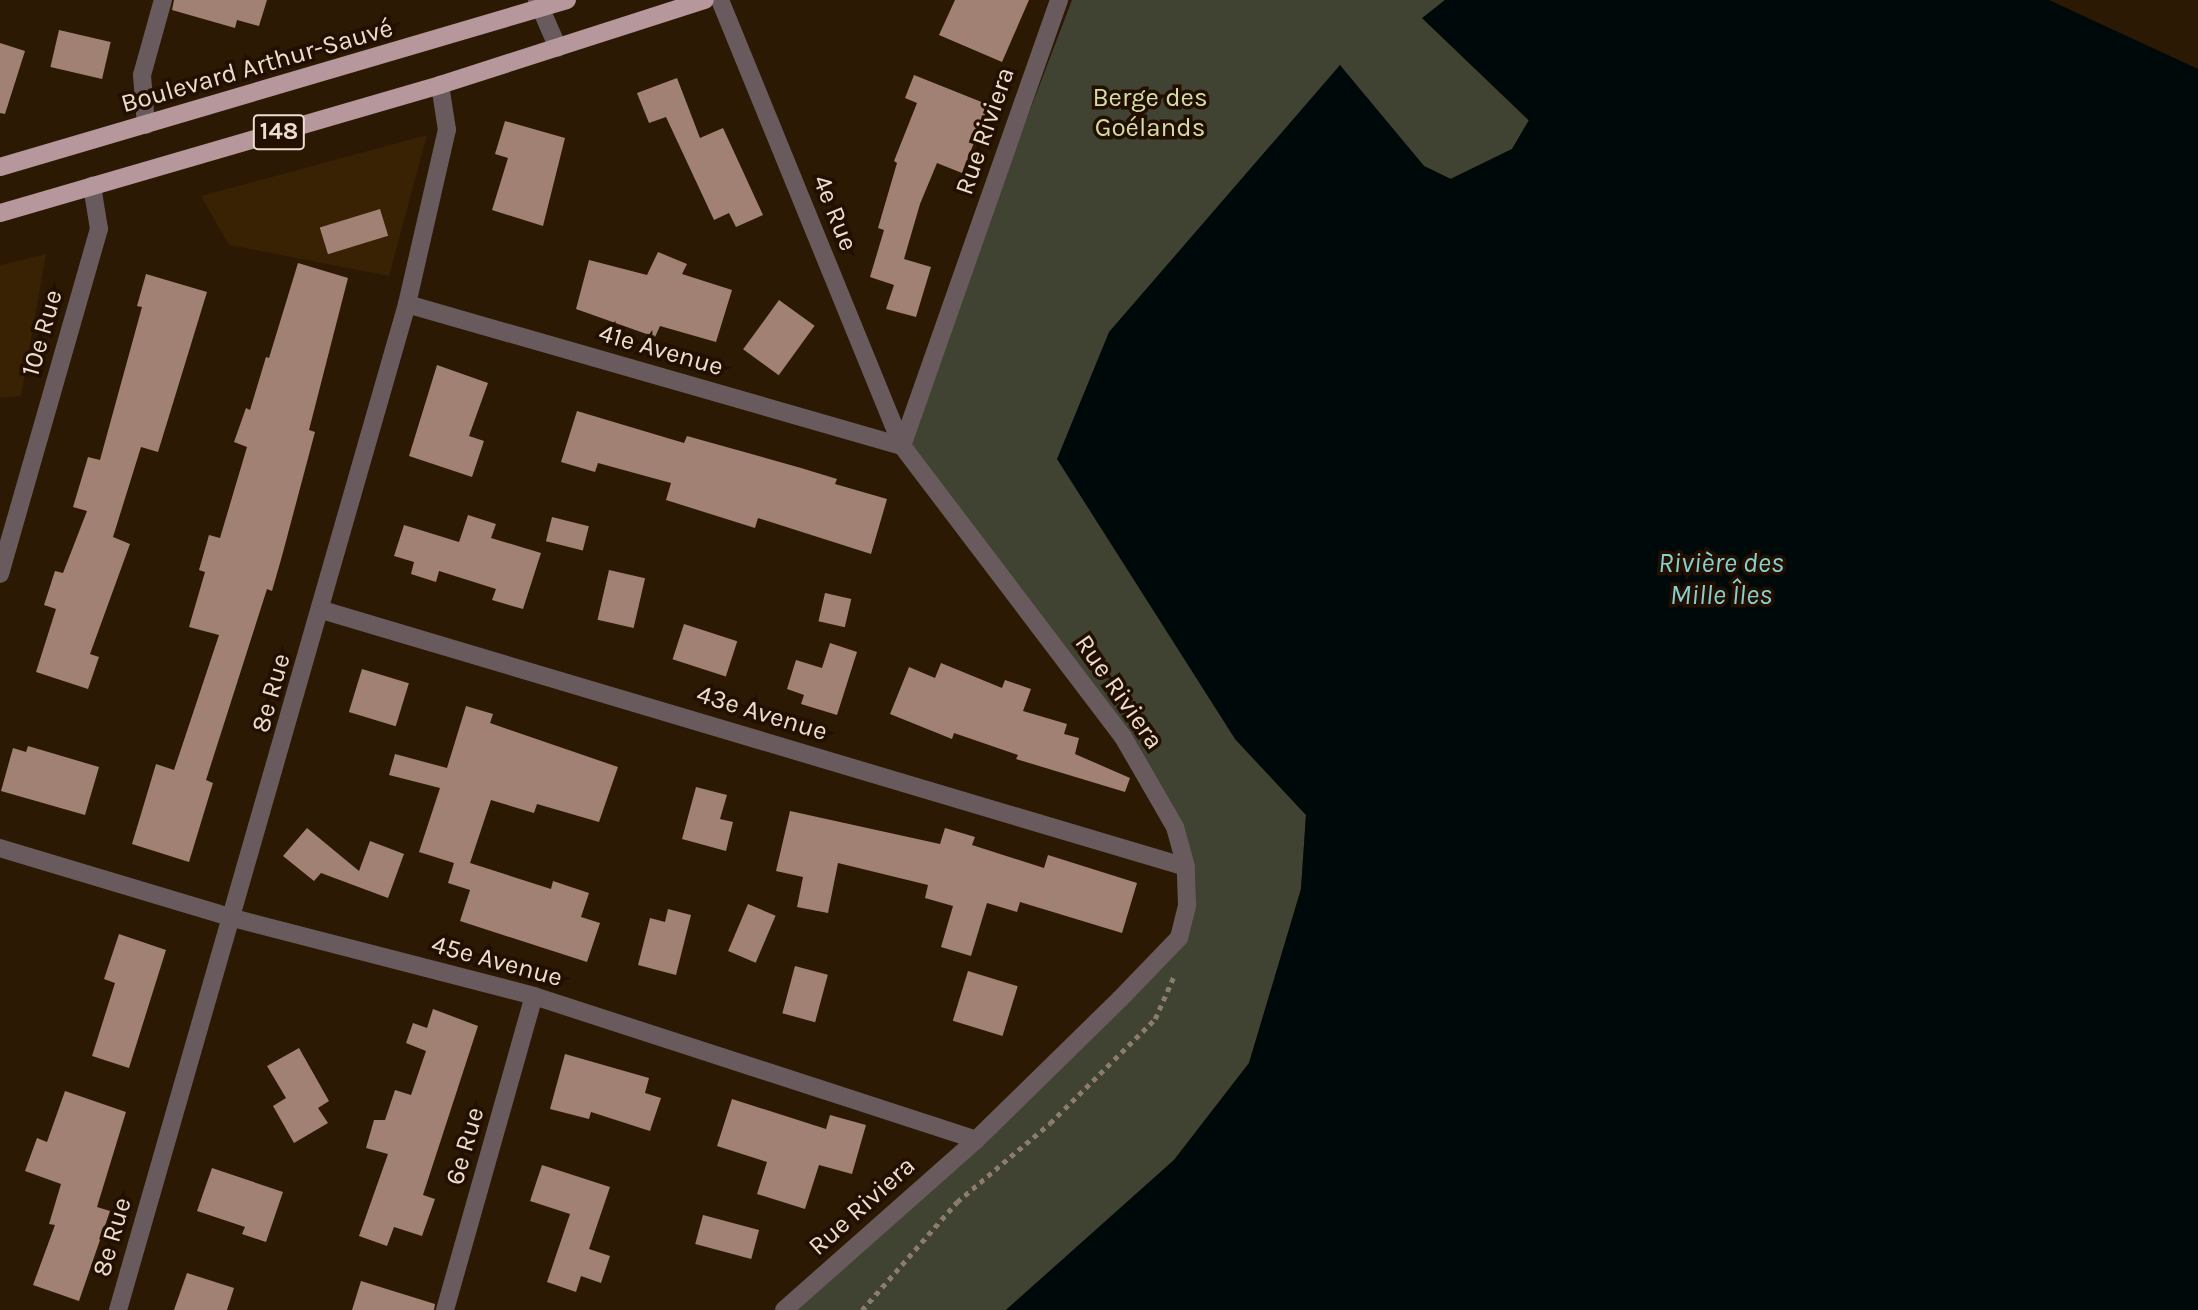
<!DOCTYPE html>
<html>
<head>
<meta charset="utf-8">
<style>
  body { margin:0 }
  #map { position:relative; width:2198px; height:1310px; overflow:hidden; background:#2c1904; font-family:Karla,sans-serif }
  div>[style] { position:absolute }
  .built>* { inset:0; background:#392104 }
  .green>* { inset:0; background:#404332 }
  .water>* { inset:0; background:#000909 }
  .building>* { inset:0; background:#a28175; transform-origin:0 0 }
  .path>* { height:4.5px; margin-top:-2.25px; transform-origin:0; background:repeating-linear-gradient(90deg,#8c7c6b 0 5px,transparent 0 10px) }
  .minor>* { height:18px; margin:-9px; padding:0 9px; transform-origin:9px; border-radius:9px; background:#695b5d }
  .major>* { height:18px; margin:-9px; padding:0 9px; transform-origin:9px; border-radius:9px; background:#b6989c }
  span { translate:-50% -50%; white-space:nowrap; text-align:center; line-height:1.15; -webkit-text-stroke:7px #220f00; paint-order:stroke }
  .shield-label span { padding:2px 5px; background:#220f00; border:2px solid; border-radius:5px; -webkit-text-stroke-width:0 }
  .shield-label { font-size:24px; color:#ebded1; font-weight:700 }
  .street-label { font-size:26px; color:#ebded1 }
  .park-label { font-size:26px; color:#d3dea7 }
  .water-label { font-size:28px; color:#85cfd1; font-style:italic }
</style>
</head>
<body>
<div id="map">
  <div class="built">
    <div style="clip-path:polygon(427px 135px,389px 276px,229px 245px,201px 196px)"></div>
    <div style="clip-path:polygon(46px 254px,21px 396px,0 398px,0 265px)"></div>
  </div>
  <div class="green">
    <div style="clip-path:polygon(1072px 0,1445px 0,1423px 19px,1529px 121px,1512px 149px,1450px 179px,1424px 166px,1339px 65px,1235px 739px,1306px 815px,1301px 889px,1249px 1063px,1174px 1160px,1006px 1310px,787px 1310px,1181px 939px,1186px 867px,1123px 736px,902px 446px)"></div>
  </div>
  <div class="water">
    <div style="clip-path:polygon(1445px 0,2049px 0,2198px 69px,2198px 1310px,1006px 1310px,1174px 1160px,1249px 1063px,1301px 889px,1306px 815px,1235px 739px,1057px 459px,1109px 332px,1340px 65px,1424px 166px,1451px 179px,1512px 149px,1529px 120px,1422px 18px)"></div>
  </div>
  <div class="building">
    <div style="clip-path:polygon(174px 0,267px 0,259px 26px,237px 20px,235px 28px,172px 10px)"></div>
    <div style="clip-path:polygon(955px 0,1029px 0,1002px 62px,939px 35px)"></div>
    <div style="left:59px;top:30px;width:53px;height:38px;rotate:13deg"></div>
    <div style="clip-path:polygon(0 43px,25px 51px,5px 114px,0 113px)"></div>
    <div style="clip-path:polygon(914px 75px,989px 105px,962px 173px,937px 163px,920px 204px,904px 259px,931px 267px,916px 317px,886px 309px,894px 285px,870px 277px,884px 230px,878px 228px,897px 163px,894px 161px,917px 103px,905px 98px)"></div>
    <div style="clip-path:polygon(677px 78px,700px 138px,723px 128px,763px 215px,736px 227px,729px 213px,714px 220px,666px 117px,649px 123px,637px 93px)"></div>
    <div style="clip-path:polygon(505px 121px,565px 138px,543px 226px,492px 210px,508px 158px,495px 154px)"></div>
    <div style="left:380px;top:209px;width:28px;height:63px;rotate:73deg"></div>
    <div style="clip-path:polygon(658px 252px,687px 264px,682px 274px,732px 290px,716px 342px,660px 326px,655px 337px,576px 309px,589px 260px,647px 275px)"></div>
    <div style="clip-path:polygon(298px 263px,348px 278px,309px 430px,315px 432px,282px 556px,272px 591px,267px 589px,206px 780px,213px 783px,189px 862px,132px 844px,156px 764px,174px 770px,219px 635px,189px 627px,205px 572px,199px 570px,209px 535px,220px 538px,247px 447px,234px 442px,246px 408px,250px 410px,266px 357px,269px 358px)"></div>
    <div style="clip-path:polygon(146px 274px,207px 292px,158px 452px,141px 447px,113px 537px,130px 544px,90px 654px,99px 657px,88px 689px,36px 672px,56px 609px,44px 605px,55px 571px,63px 573px,87px 511px,73px 507px,88px 457px,100px 460px,142px 307px,137px 306px)"></div>
    <div style="left:779px;top:300px;width:44px;height:61px;rotate:36deg"></div>
    <div style="clip-path:polygon(437px 365px,488px 383px,469px 436px,484px 441px,472px 477px,409px 456px)"></div>
    <div style="clip-path:polygon(577px 411px,684px 443px,687px 436px,801px 468px,837px 479px,835px 484px,887px 499px,871px 554px,758px 518px,755px 528px,666px 500px,671px 483px,598px 463px,595px 472px,561px 462px)"></div>
    <div style="clip-path:polygon(468px 515px,496px 524px,491px 538px,541px 553px,523px 609px,492px 600px,496px 589px,439px 571px,436px 582px,411px 574px,414px 562px,394px 556px,404px 525px,459px 542px)"></div>
    <div style="left:552px;top:517px;width:38px;height:25px;rotate:14deg"></div>
    <div style="left:609px;top:570px;width:37px;height:51px;rotate:13deg"></div>
    <div style="left:825px;top:593px;width:27px;height:29px;rotate:13deg"></div>
    <div style="left:684px;top:624px;width:56px;height:37px;rotate:18deg"></div>
    <div style="clip-path:polygon(830px 643px,857px 652px,837px 715px,801px 704px,804px 695px,787px 689px,796px 660px,822px 668px)"></div>
    <div style="clip-path:polygon(941px 663px,1002px 688px,1005px 680px,1031px 689px,1023px 711px,1067px 724px,1064px 734px,1079px 738px,1075px 754px,1130px 778px,1125px 792px,1016px 759px,1018px 755px,954px 733px,952px 739px,890px 714px,909px 667px,935px 678px)"></div>
    <div style="left:362px;top:669px;width:49px;height:45px;rotate:17deg"></div>
    <div style="clip-path:polygon(466px 706px,493px 714px,490px 723px,618px 767px,599px 822px,537px 804px,534px 813px,491px 800px,470px 863px,551px 889px,553px 881px,589px 893px,581px 917px,600px 923px,587px 962px,460px 921px,470px 890px,448px 883px,454px 863px,419px 852px,440px 788px,389px 775px,395px 754px,447px 768px)"></div>
    <div style="clip-path:polygon(28px 746px,99px 767px,85px 815px,1px 791px,13px 748px,26px 752px)"></div>
    <div style="clip-path:polygon(696px 787px,727px 795px,720px 819px,733px 822px,726px 851px,682px 839px)"></div>
    <div style="clip-path:polygon(790px 811px,940px 844px,945px 828px,975px 837px,972px 845px,1044px 868px,1048px 855px,1137px 883px,1122px 933px,1020px 902px,1017px 912px,987px 903px,971px 956px,941px 947px,953px 906px,925px 898px,928px 885px,838px 863px,828px 913px,797px 907px,803px 877px,776px 871px)"></div>
    <div style="clip-path:polygon(307px 828px,359px 871px,370px 841px,404px 854px,388px 898px,321px 873px,314px 881px,283px 856px)"></div>
    <div style="left:748px;top:904px;width:30px;height:51px;rotate:23deg"></div>
    <div style="clip-path:polygon(668px 909px,691px 915px,676px 975px,638px 965px,650px 918px,665px 922px)"></div>
    <div style="clip-path:polygon(119px 934px,166px 950px,129px 1068px,92px 1056px,115px 983px,104px 979px)"></div>
    <div style="left:795px;top:966px;width:34px;height:49px;rotate:15deg"></div>
    <div style="left:968px;top:971px;width:52px;height:52px;rotate:17deg"></div>
    <div style="clip-path:polygon(433px 1009px,478px 1026px,423px 1195px,435px 1199px,422px 1236px,394px 1227px,387px 1246px,359px 1236px,388px 1154px,366px 1148px,374px 1120px,385px 1120px,395px 1090px,411px 1095px,426px 1051px,406px 1043px,413px 1023px,427px 1028px)"></div>
    <div style="clip-path:polygon(299px 1048px,329px 1101px,318px 1108px,328px 1123px,294px 1143px,273px 1106px,286px 1098px,267px 1066px)"></div>
    <div style="clip-path:polygon(565px 1054px,649px 1078px,645px 1093px,661px 1098px,650px 1131px,591px 1112px,589px 1119px,550px 1109px)"></div>
    <div style="clip-path:polygon(65px 1091px,126px 1112px,97px 1207px,110px 1211px,79px 1301px,33px 1285px,55px 1225px,49px 1224px,61px 1184px,25px 1171px,37px 1138px,47px 1142px)"></div>
    <div style="clip-path:polygon(732px 1099px,826px 1129px,830px 1115px,866px 1125px,852px 1174px,819px 1165px,805px 1209px,757px 1194px,767px 1162px,717px 1146px)"></div>
    <div style="clip-path:polygon(542px 1165px,610px 1187px,589px 1249px,610px 1256px,601px 1283px,581px 1276px,576px 1292px,547px 1282px,570px 1214px,530px 1201px)"></div>
    <div style="clip-path:polygon(212px 1168px,283px 1192px,266px 1242px,242px 1234px,245px 1227px,197px 1211px)"></div>
    <div style="left:703px;top:1215px;width:58px;height:30px;rotate:15deg"></div>
    <div style="clip-path:polygon(187px 1273px,234px 1288px,227px 1310px,174px 1310px)"></div>
    <div style="clip-path:polygon(361px 1281px,435px 1304px,434px 1310px,352px 1310px)"></div>
  </div>
  <div class="path">
    <div style="left:862px;top:1310px;width:144px;rotate:-48.7deg"></div>
    <div style="left:957px;top:1202px;width:122px;rotate:-40.3deg"></div>
    <div style="left:1050px;top:1123px;width:148px;rotate:-44.7deg"></div>
    <div style="left:1155px;top:1019px;width:47px;rotate:-66.2deg"></div>
  </div>
  <div class="minor">
    <div style="left:537px;top:0;width:52px;rotate:66.4deg"></div>
    <div style="left:720px;top:0;width:482px;rotate:67.8deg"></div>
    <div style="left:146px;top:125px;width:50px;rotate:-94.6deg"></div>
    <div style="left:142px;top:75px;width:78px;rotate:-74.4deg"></div>
    <div style="left:407px;top:304px;width:515px;rotate:16.01deg"></div>
    <div style="left:0;top:574px;width:359px;rotate:-74deg"></div>
    <div style="left:99px;top:229px;width:44px;rotate:-99.2deg"></div>
    <div style="left:322px;top:610px;width:901px;rotate:16.57deg"></div>
    <div style="left:0;top:848px;width:243px;rotate:16.7deg"></div>
    <div style="left:233px;top:918px;width:311px;rotate:14.5deg"></div>
    <div style="left:534px;top:996px;width:465px;rotate:18deg"></div>
    <div style="left:118px;top:1310px;width:1047px;rotate:-73.97deg"></div>
    <div style="left:407px;top:304px;width:179px;rotate:-77.1deg"></div>
    <div style="left:447px;top:130px;width:46px;rotate:-98.8deg"></div>
    <div style="left:445px;top:1310px;width:326px;rotate:-74.2deg"></div>
    <div style="left:784px;top:1310px;width:256px;rotate:-41.5deg"></div>
    <div style="left:976px;top:1140px;width:202px;rotate:-44.4deg"></div>
    <div style="left:1120px;top:999px;width:85px;rotate:-46deg"></div>
    <div style="left:1179px;top:938px;width:34px;rotate:-76deg"></div>
    <div style="left:1187px;top:905px;width:38px;rotate:-92deg"></div>
    <div style="left:1186px;top:867px;width:41px;rotate:-105.4deg"></div>
    <div style="left:1175px;top:827px;width:104px;rotate:-120deg"></div>
    <div style="left:1123px;top:737px;width:365px;rotate:-127.2deg"></div>
    <div style="left:902px;top:446px;width:473px;rotate:-70.6deg"></div>
  </div>
  <div class="major">
    <div style="left:0;top:167px;width:591px;rotate:-16.41deg"></div>
    <div style="left:0;top:213px;width:458px;rotate:-16.2deg"></div>
    <div style="left:440px;top:85px;width:278px;rotate:-17.8deg"></div>
  </div>
  <div class="shield-label">
    <span style="left:279px;top:132px">148</span>
  </div>
  <div class="street-label">
    <span style="left:257px;top:66px;rotate:-16deg">Boulevard Arthur-Sauvé</span>
    <span style="left:985px;top:131px;rotate:-71deg">Rue Riviera</span>
    <span style="left:835px;top:213px;rotate:68deg">4e Rue</span>
    <span style="left:42px;top:333px;rotate:-74deg">10e Rue</span>
    <span style="left:661px;top:350px;rotate:16deg">41e Avenue</span>
    <span style="left:1119px;top:692px;rotate:55deg">Rue Riviera</span>
    <span style="left:271px;top:693px;rotate:-74deg">8e Rue</span>
    <span style="left:762px;top:713px;rotate:17deg">43e Avenue</span>
    <span style="left:497px;top:961px;rotate:15deg">45e Avenue</span>
    <span style="left:465px;top:1146px;rotate:-74deg">6e Rue</span>
    <span style="left:862px;top:1206px;rotate:-42deg">Rue Riviera</span>
    <span style="left:112px;top:1237px;rotate:-74deg">8e Rue</span>
  </div>
  <div class="park-label">
    <span style="left:1150px;top:113px">Berge des<br>Goélands</span>
  </div>
  <div class="water-label">
    <span style="left:1721px;top:579px">Rivière des<br>Mille Îles</span>
  </div>
</div>
</body>
</html>
